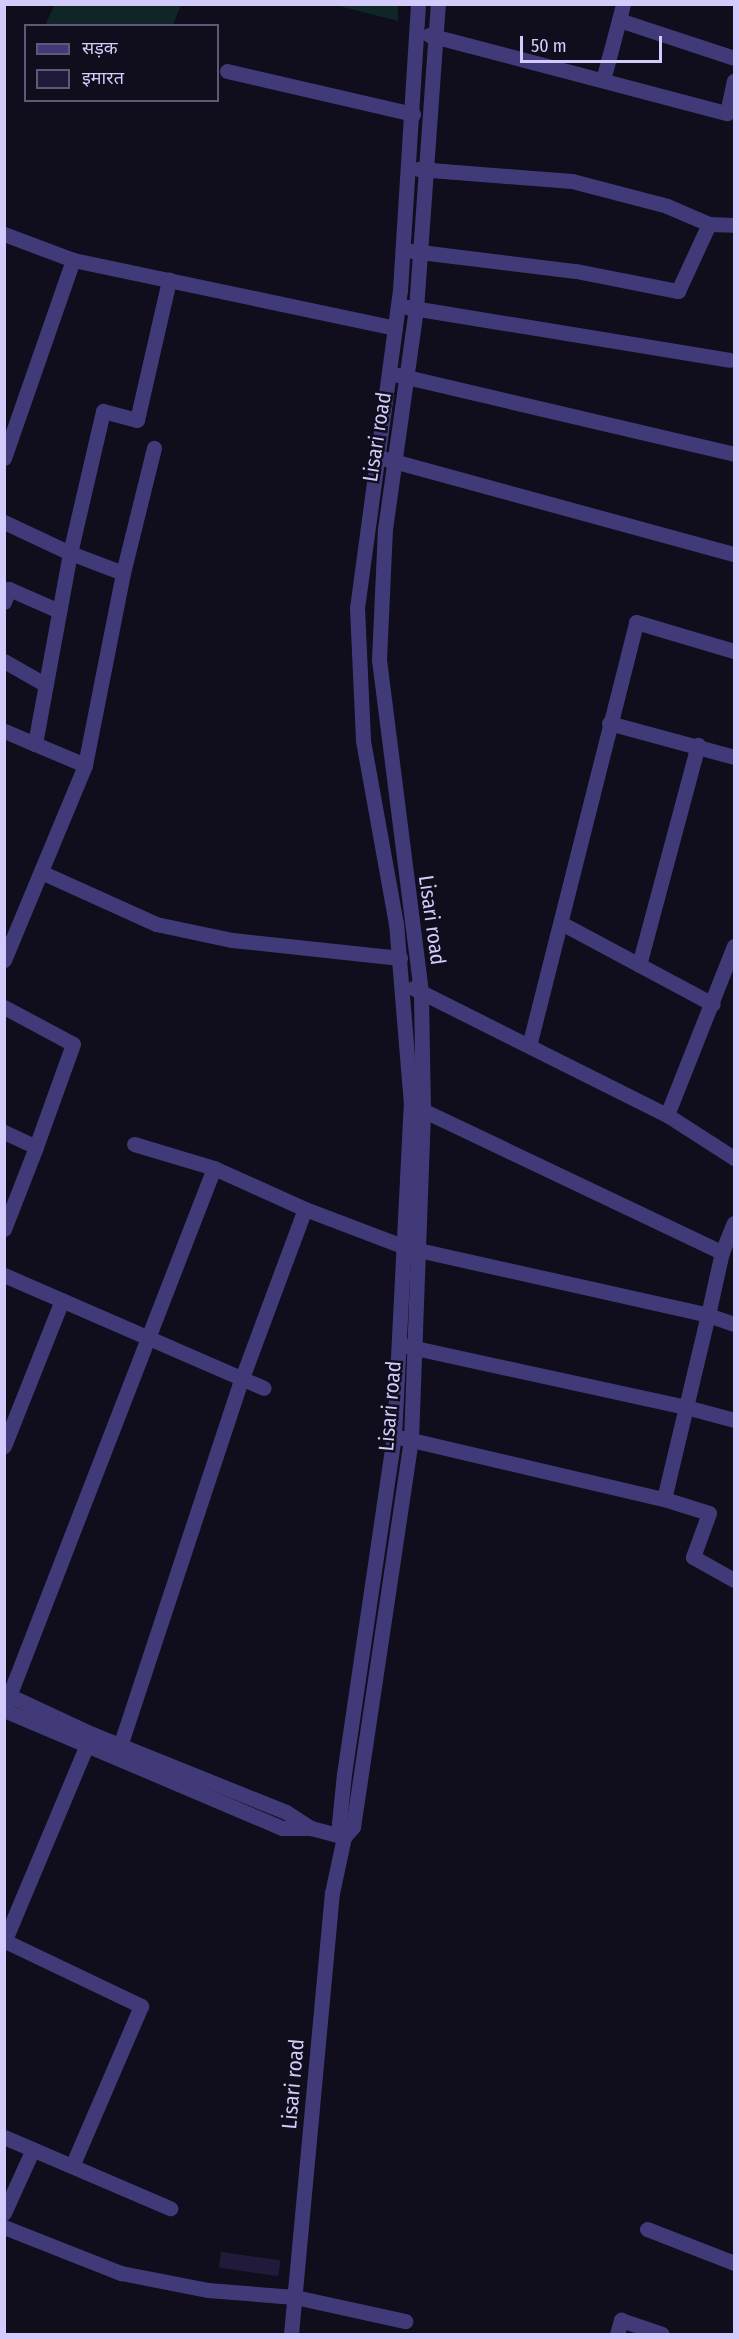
<!DOCTYPE html>
<html>
<head>
<meta charset="utf-8">
<style>
  body { margin:0 }
  #map { position:relative; width:739px; height:2339px; overflow:hidden; background:#100d1c; font-family:"Fira Sans Condensed","Noto Sans Devanagari",sans-serif }
  div>[style] { position:absolute }
  .green>* { inset:0; background:#102525 }
  .building>* { inset:0; background:#221a3b; transform-origin:0 0 }
  .minor>* { height:15px; margin:-7.5px; padding:0 7.5px; transform-origin:7.5px; border-radius:7.5px; background:#403b78 }
  span { translate:-50% -50%; white-space:nowrap; text-align:center; line-height:1.15; -webkit-text-stroke:5px #100d1c; paint-order:stroke }
  .street-label { font-size:21px; color:#d3cbfb }
  .frame { position:absolute; inset:0; border:6px solid #d3cbfb; pointer-events:none }
  .legend { position:absolute; left:24px; top:24px; width:195px; height:78px; box-sizing:border-box; background:#100d1c; border:2px solid #5e5975; margin:0; padding:8px 10px; list-style:none; font-size:18px; color:#d3cbfb }
  .legend li { display:flex; align-items:center; gap:12px; height:30px }
  .legend b { width:30px; border:2px solid #5e5975 }
  .scale { position:absolute; left:520px; top:36px; width:142px; height:27px; box-sizing:border-box; border:3px solid #d3cbfb; border-top:0; padding-left:8px; font-size:18px; line-height:21px; white-space:nowrap; color:#d3cbfb; -webkit-text-stroke:4px #100d1c; paint-order:stroke }
</style>
</head>
<body>
<div id="map">
  <div class="green">
    <div style="clip-path:polygon(55px 4px,181px 4px,181px 5px,173px 25px,45px 25px)"></div>
    <div style="clip-path:polygon(335px 5px,398px 5px,398px 21px)"></div>
  </div>
  <div class="building">
    <div style="left:221px;top:2252px;width:60px;height:16px;rotate:8deg"></div>
  </div>
  <div class="minor">
    <div style="left:619px;top:20px;width:16px;rotate:-76deg"></div>
    <div style="left:429px;top:35px;width:308px;rotate:14.7deg"></div>
    <div style="left:727px;top:113px;width:33px;rotate:-78deg"></div>
    <div style="left:227px;top:71px;width:191px;rotate:13deg"></div>
    <div style="left:603px;top:80px;width:62px;rotate:-75.1deg"></div>
    <div style="left:619px;top:20px;width:121px;rotate:18.3deg"></div>
    <div style="left:418px;top:169px;width:154px;rotate:4.5deg"></div>
    <div style="left:572px;top:181px;width:98px;rotate:14.7deg"></div>
    <div style="left:667px;top:206px;width:46px;rotate:23.2deg"></div>
    <div style="left:709px;top:224px;width:25px;rotate:2deg"></div>
    <div style="left:4px;top:234px;width:74px;rotate:20.6deg"></div>
    <div style="left:73px;top:260px;width:329px;rotate:11.9deg"></div>
    <div style="left:412px;top:251px;width:165px;rotate:7deg"></div>
    <div style="left:576px;top:271px;width:104px;rotate:11.1deg"></div>
    <div style="left:678px;top:291px;width:74px;rotate:-65.2deg"></div>
    <div style="left:407px;top:307px;width:327px;rotate:9.3deg"></div>
    <div style="left:398px;top:375px;width:345px;rotate:13.2deg"></div>
    <div style="left:4px;top:458px;width:210px;rotate:-70.8deg"></div>
    <div style="left:386px;top:459px;width:361px;rotate:15.3deg"></div>
    <div style="left:4px;top:522px;width:73px;rotate:25.2deg"></div>
    <div style="left:70px;top:553px;width:194px;rotate:100.4deg"></div>
    <div style="left:35px;top:744px;width:34px;rotate:-157deg"></div>
    <div style="left:123px;top:573px;width:129px;rotate:-76.1deg"></div>
    <div style="left:4px;top:602px;width:14px;rotate:-69deg"></div>
    <div style="left:9px;top:589px;width:55px;rotate:23.7deg"></div>
    <div style="left:4px;top:661px;width:48px;rotate:29.7deg"></div>
    <div style="left:609px;top:723px;width:130px;rotate:15.2deg"></div>
    <div style="left:85px;top:765px;width:196px;rotate:-78.8deg"></div>
    <div style="left:123px;top:573px;width:57px;rotate:-159.3deg"></div>
    <div style="left:70px;top:553px;width:146px;rotate:-76.9deg"></div>
    <div style="left:103px;top:411px;width:35px;rotate:15deg"></div>
    <div style="left:137px;top:420px;width:144px;rotate:-77.1deg"></div>
    <div style="left:41px;top:872px;width:126px;rotate:24.3deg"></div>
    <div style="left:156px;top:924px;width:78px;rotate:11.9deg"></div>
    <div style="left:232px;top:940px;width:169px;rotate:6.1deg"></div>
    <div style="left:561px;top:923px;width:172px;rotate:28.1deg"></div>
    <div style="left:4px;top:960px;width:211px;rotate:-67.4deg"></div>
    <div style="left:85px;top:765px;width:54px;rotate:-157.2deg"></div>
    <div style="left:639px;top:965px;width:228px;rotate:-75deg"></div>
    <div style="left:413px;top:988px;width:284px;rotate:26.6deg"></div>
    <div style="left:667px;top:1115px;width:80px;rotate:32.7deg"></div>
    <div style="left:4px;top:1007px;width:78px;rotate:28.2deg"></div>
    <div style="left:73px;top:1044px;width:109px;rotate:109.8deg"></div>
    <div style="left:529px;top:1046px;width:437px;rotate:-75.8deg"></div>
    <div style="left:636px;top:622px;width:102px;rotate:16.5deg"></div>
    <div style="left:416px;top:1107px;width:339px;rotate:25.4deg"></div>
    <div style="left:722px;top:1252px;width:31px;rotate:-68deg"></div>
    <div style="left:667px;top:1115px;width:182px;rotate:-68.4deg"></div>
    <div style="left:4px;top:1132px;width:35px;rotate:25deg"></div>
    <div style="left:36px;top:1147px;width:88px;rotate:111.3deg"></div>
    <div style="left:134px;top:1144px;width:84px;rotate:16.7deg"></div>
    <div style="left:4px;top:1275px;width:283px;rotate:23.5deg"></div>
    <div style="left:406px;top:1346px;width:287px;rotate:12.3deg"></div>
    <div style="left:686px;top:1407px;width:95px;rotate:-76.6deg"></div>
    <div style="left:708px;top:1315px;width:28px;rotate:19deg"></div>
    <div style="left:403px;top:1438px;width:268px;rotate:13.2deg"></div>
    <div style="left:664px;top:1499px;width:95px;rotate:-76.6deg"></div>
    <div style="left:686px;top:1407px;width:50px;rotate:15.2deg"></div>
    <div style="left:4px;top:1446px;width:157px;rotate:-68.3deg"></div>
    <div style="left:664px;top:1499px;width:47px;rotate:17.3deg"></div>
    <div style="left:709px;top:1513px;width:47px;rotate:110deg"></div>
    <div style="left:693px;top:1557px;width:47px;rotate:29.3deg"></div>
    <div style="left:4px;top:1693px;width:97px;rotate:25deg"></div>
    <div style="left:92px;top:1734px;width:209px;rotate:21.9deg"></div>
    <div style="left:286px;top:1812px;width:30px;rotate:33deg"></div>
    <div style="left:4px;top:1709px;width:580px;rotate:-68.79deg"></div>
    <div style="left:214px;top:1168px;width:100px;rotate:24.3deg"></div>
    <div style="left:4px;top:1710px;width:302px;rotate:23deg"></div>
    <div style="left:282px;top:1828px;width:29px"></div>
    <div style="left:311px;top:1828px;width:34px;rotate:15deg"></div>
    <div style="left:120px;top:1746px;width:388px;rotate:-71.7deg"></div>
    <div style="left:242px;top:1378px;width:180px;rotate:-69.6deg"></div>
    <div style="left:305px;top:1209px;width:107px;rotate:20.8deg"></div>
    <div style="left:405px;top:1247px;width:311px;rotate:12.6deg"></div>
    <div style="left:708px;top:1315px;width:65px;rotate:-77.5deg"></div>
    <div style="left:344px;top:1837px;width:15px;rotate:-110deg"></div>
    <div style="left:339px;top:1823px;width:49px;rotate:-84.2deg"></div>
    <div style="left:344px;top:1774px;width:342px;rotate:-81.6deg"></div>
    <div style="left:394px;top:1436px;width:331px;rotate:-87.1deg"></div>
    <div style="left:411px;top:1105px;width:182px;rotate:-94.7deg"></div>
    <div style="left:396px;top:924px;width:187px;rotate:-100.2deg"></div>
    <div style="left:363px;top:740px;width:132px;rotate:-92.6deg"></div>
    <div style="left:357px;top:608px;width:321px;rotate:-82.3deg"></div>
    <div style="left:400px;top:290px;width:287px;rotate:-86.4deg"></div>
    <div style="left:5px;top:1941px;width:151px;rotate:25.5deg"></div>
    <div style="left:141px;top:2006px;width:174px;rotate:113.3deg"></div>
    <div style="left:4px;top:1942px;width:222px;rotate:-67.2deg"></div>
    <div style="left:4px;top:2137px;width:181px;rotate:23.2deg"></div>
    <div style="left:4px;top:2213px;width:70px;rotate:-65.6deg"></div>
    <div style="left:4px;top:2227px;width:126px;rotate:21.5deg"></div>
    <div style="left:121px;top:2273px;width:89px;rotate:11.1deg"></div>
    <div style="left:208px;top:2290px;width:87px;rotate:4.6deg"></div>
    <div style="left:295px;top:2297px;width:113px;rotate:12.3deg"></div>
    <div style="left:647px;top:2229px;width:93px;rotate:21.3deg"></div>
    <div style="left:291px;top:2334px;width:443px;rotate:-84.7deg"></div>
    <div style="left:332px;top:1893px;width:57px;rotate:-77.9deg"></div>
    <div style="left:344px;top:1837px;width:13px;rotate:-48deg"></div>
    <div style="left:353px;top:1827px;width:391px;rotate:-81.5deg"></div>
    <div style="left:411px;top:1440px;width:329px;rotate:-87.9deg"></div>
    <div style="left:423px;top:1111px;width:119px;rotate:-91deg"></div>
    <div style="left:421px;top:992px;width:335px;rotate:-97.2deg"></div>
    <div style="left:379px;top:660px;width:131px;rotate:-87.4deg"></div>
    <div style="left:385px;top:529px;width:222px;rotate:-82deg"></div>
    <div style="left:416px;top:309px;width:306px;rotate:-85.9deg"></div>
    <div style="left:617px;top:2334px;width:15px;rotate:-74deg"></div>
    <div style="left:621px;top:2320px;width:43px;rotate:18.9deg"></div>
  </div>
  <div class="street-label">
    <span style="left:377px;top:437px;rotate:-81deg">Lisari road</span>
    <span style="left:432px;top:920px;rotate:82deg">Lisari road</span>
    <span style="left:390px;top:1406px;rotate:-85deg">Lisari road</span>
    <span style="left:293px;top:2084px;rotate:-85deg">Lisari road</span>
  </div>
  <div class="frame"></div>
  <ul class="legend">
  <li><b style="height:8px;background:#403b78"></b>सड़क</li>
  <li><b style="height:16px;background:#221a3b"></b>इमारत</li>
  </ul>
  <div class="scale">50 m</div>
</div>
</body>
</html>
